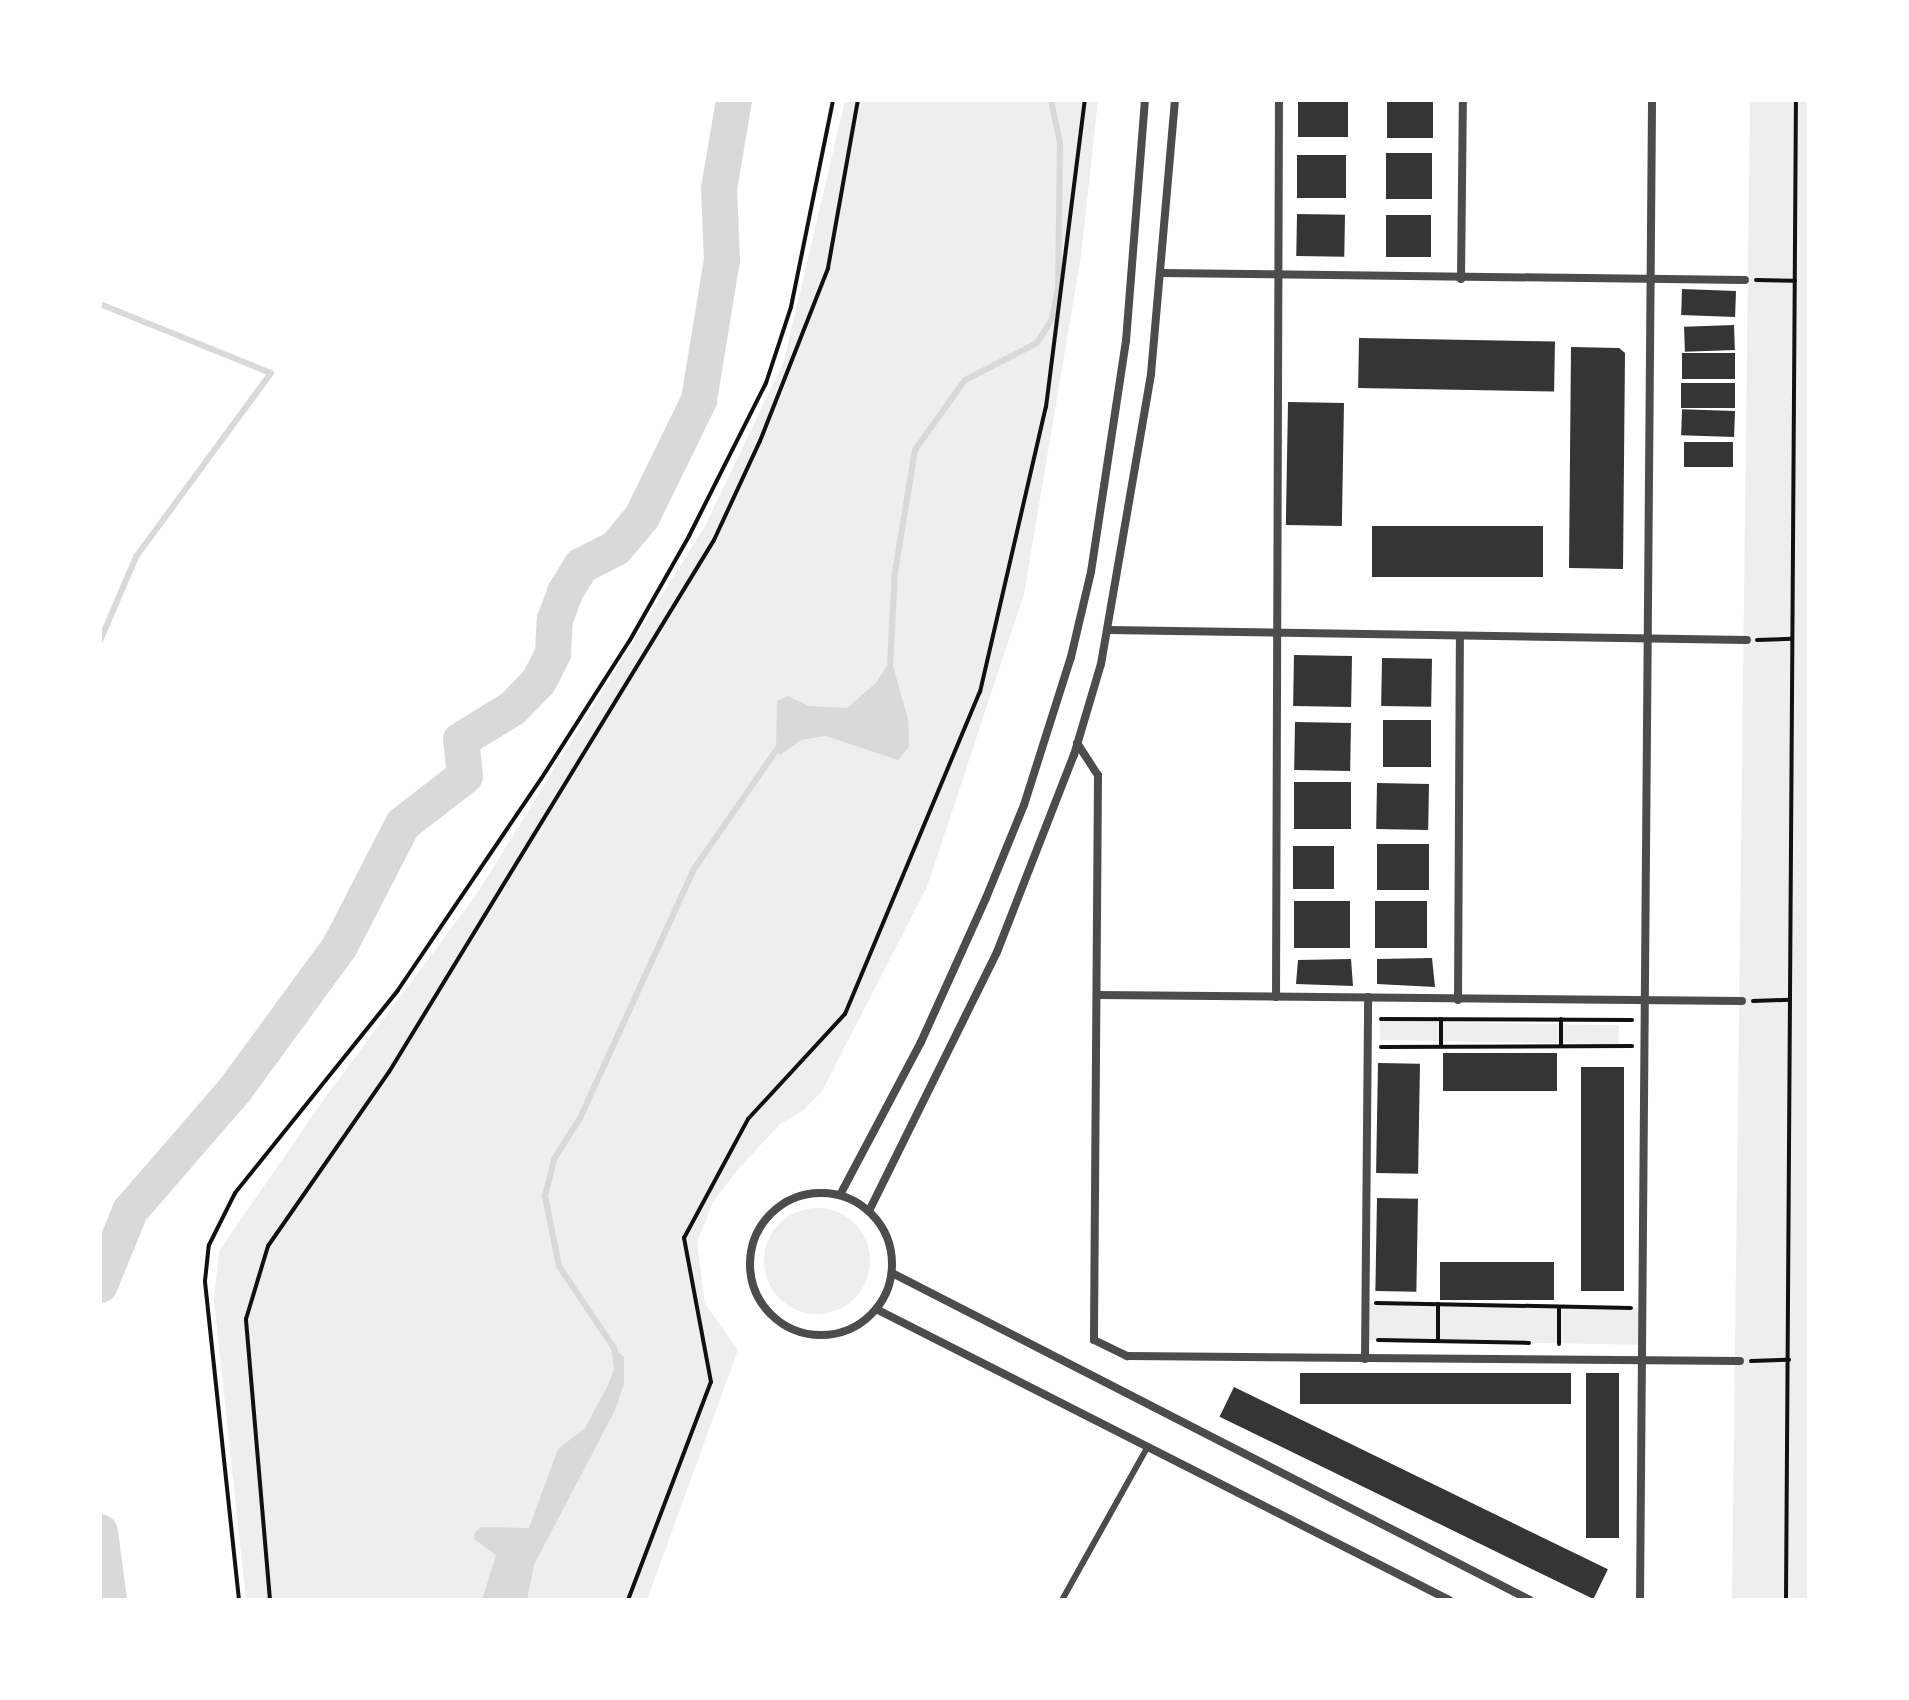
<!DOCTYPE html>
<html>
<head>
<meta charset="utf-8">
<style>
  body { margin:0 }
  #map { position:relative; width:1909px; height:1700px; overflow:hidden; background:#fff; font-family:"DM Sans",sans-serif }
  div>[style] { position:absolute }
  .green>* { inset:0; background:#eee; transform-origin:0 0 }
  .round { border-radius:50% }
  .water>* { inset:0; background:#d9d9d9 }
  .stream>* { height:6px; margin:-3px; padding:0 3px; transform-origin:3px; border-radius:3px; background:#d9d9d9 }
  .river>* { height:36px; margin:-18px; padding:0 18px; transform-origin:18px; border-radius:18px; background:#d9d9d9 }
  .building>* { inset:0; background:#353535; transform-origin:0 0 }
  .path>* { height:4px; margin:-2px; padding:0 2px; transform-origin:2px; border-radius:2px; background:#111 }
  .service>* { height:6px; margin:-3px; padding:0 3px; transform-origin:3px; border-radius:3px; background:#4c4c4c }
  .minor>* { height:8px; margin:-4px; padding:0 4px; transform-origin:4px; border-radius:4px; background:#4c4c4c }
  .minor>.ring { margin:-4px; padding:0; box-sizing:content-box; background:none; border:8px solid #4c4c4c; border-radius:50% }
  span { translate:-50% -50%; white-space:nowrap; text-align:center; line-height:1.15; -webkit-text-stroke:6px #fff; paint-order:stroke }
  .frame { position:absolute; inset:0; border:102px solid #fff; pointer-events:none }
</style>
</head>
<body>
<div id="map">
  <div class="green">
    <div style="clip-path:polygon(845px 100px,1098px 100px,1081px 256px,1024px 594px,927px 887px,822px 1091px,804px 1110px,780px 1124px,735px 1173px,713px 1202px,697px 1242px,705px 1304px,738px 1350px,647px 1600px,246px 1600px,214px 1300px,219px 1251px,327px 1095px,476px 895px,705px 526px,784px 361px)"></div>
    <div style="clip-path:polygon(1750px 100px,1809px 100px,1809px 1600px,1732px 1600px)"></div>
    <div style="left:1380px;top:1021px;width:239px;height:19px;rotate:1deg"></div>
    <div class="round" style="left:764px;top:1208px;width:106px;height:106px"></div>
    <div style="left:1366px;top:1303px;width:278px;height:37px;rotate:1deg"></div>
  </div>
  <div class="water">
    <div style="clip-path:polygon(891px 659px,908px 719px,909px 747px,898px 760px,826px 736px,801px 740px,780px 755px,776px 751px,777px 701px,788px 696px,809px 706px,847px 708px,876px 683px)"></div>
    <div style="clip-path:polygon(614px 1348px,624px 1357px,624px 1384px,615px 1410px,534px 1565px,527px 1600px,482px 1600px,496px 1555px,474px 1539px,475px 1532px,481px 1527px,529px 1528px,558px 1449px,585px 1428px,608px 1385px,616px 1364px)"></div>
  </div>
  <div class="stream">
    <div style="left:100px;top:304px;width:184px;rotate:22deg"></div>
    <div style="left:271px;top:373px;width:228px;rotate:126.3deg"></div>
    <div style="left:136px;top:557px;width:91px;rotate:113.2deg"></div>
    <div style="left:890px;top:664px;width:92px;rotate:-86.9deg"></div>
    <div style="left:895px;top:572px;width:124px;rotate:-80.7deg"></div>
    <div style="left:915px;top:450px;width:86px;rotate:-54.5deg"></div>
    <div style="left:965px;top:380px;width:81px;rotate:-27.2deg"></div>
    <div style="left:1037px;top:343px;width:28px;rotate:-58deg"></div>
    <div style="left:1052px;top:319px;width:32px;rotate:-79deg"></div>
    <div style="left:1058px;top:288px;width:145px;rotate:-89.2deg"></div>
    <div style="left:1060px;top:143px;width:44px;rotate:-101.8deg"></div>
    <div style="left:617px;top:1371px;width:23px;rotate:-97deg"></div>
    <div style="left:614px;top:1348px;width:99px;rotate:-123.9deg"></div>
    <div style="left:559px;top:1266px;width:71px;rotate:-101.3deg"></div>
    <div style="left:545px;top:1196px;width:38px;rotate:-76deg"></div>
    <div style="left:554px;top:1159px;width:49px;rotate:-57.6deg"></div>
    <div style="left:580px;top:1118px;width:274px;rotate:-65.4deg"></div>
    <div style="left:694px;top:869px;width:151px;rotate:-55.3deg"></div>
  </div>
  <div class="river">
    <div style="left:100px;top:1285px;width:80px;rotate:-67.9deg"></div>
    <div style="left:130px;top:1211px;width:159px;rotate:-49.1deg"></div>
    <div style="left:234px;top:1091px;width:180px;rotate:-53.8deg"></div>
    <div style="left:340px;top:946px;width:137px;rotate:-62.7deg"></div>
    <div style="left:403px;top:824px;width:78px;rotate:-37.7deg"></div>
    <div style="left:465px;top:776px;width:36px;rotate:-96deg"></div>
    <div style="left:461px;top:740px;width:61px;rotate:-31.6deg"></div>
    <div style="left:513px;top:708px;width:37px;rotate:-46deg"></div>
    <div style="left:539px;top:681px;width:31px;rotate:-63deg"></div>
    <div style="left:553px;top:653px;width:33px;rotate:-87deg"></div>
    <div style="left:555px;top:620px;width:30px;rotate:-70deg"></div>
    <div style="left:565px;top:592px;width:31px;rotate:-58deg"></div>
    <div style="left:581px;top:566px;width:39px;rotate:-27deg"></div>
    <div style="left:616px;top:548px;width:40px;rotate:-50deg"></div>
    <div style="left:642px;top:517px;width:130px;rotate:-64deg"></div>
    <div style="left:699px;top:400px;width:142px;rotate:-80.7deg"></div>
    <div style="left:722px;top:260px;width:71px;rotate:-92.4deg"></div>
    <div style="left:719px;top:189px;width:90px;rotate:-80.4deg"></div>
    <div style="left:100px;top:1532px;width:69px;rotate:82.5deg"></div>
  </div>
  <div class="building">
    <div style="left:1298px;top:100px;width:50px;height:37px"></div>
    <div style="left:1387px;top:100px;width:46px;height:38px"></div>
    <div style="left:1386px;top:153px;width:46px;height:46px"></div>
    <div style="left:1297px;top:155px;width:49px;height:43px"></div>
    <div style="left:1297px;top:214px;width:48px;height:42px;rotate:1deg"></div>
    <div style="left:1431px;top:215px;width:42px;height:45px;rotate:90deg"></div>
    <div style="left:1736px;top:291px;width:26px;height:54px;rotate:92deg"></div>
    <div style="left:1734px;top:325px;width:25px;height:50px;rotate:88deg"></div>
    <div style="left:1359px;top:338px;width:196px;height:50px;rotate:1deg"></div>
    <div style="clip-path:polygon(1571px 347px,1619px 348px,1625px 353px,1623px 569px,1569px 568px)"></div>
    <div style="left:1735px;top:353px;width:26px;height:53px;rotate:90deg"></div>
    <div style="left:1735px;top:383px;width:25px;height:54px;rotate:90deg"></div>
    <div style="left:1288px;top:402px;width:56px;height:123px;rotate:1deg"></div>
    <div style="left:1735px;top:411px;width:26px;height:53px;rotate:92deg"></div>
    <div style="left:1684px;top:442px;width:49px;height:25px"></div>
    <div style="left:1372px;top:526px;width:171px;height:51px"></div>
    <div style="left:1294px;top:655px;width:58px;height:51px;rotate:1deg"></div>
    <div style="left:1382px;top:658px;width:50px;height:48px;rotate:1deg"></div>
    <div style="left:1431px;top:720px;width:47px;height:48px;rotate:90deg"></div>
    <div style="left:1295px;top:722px;width:56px;height:48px;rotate:1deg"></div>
    <div style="left:1294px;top:782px;width:57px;height:47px"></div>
    <div style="left:1377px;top:783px;width:52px;height:46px;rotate:1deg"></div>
    <div style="left:1377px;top:844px;width:52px;height:46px"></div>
    <div style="left:1293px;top:846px;width:41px;height:43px"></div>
    <div style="left:1294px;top:901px;width:56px;height:47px"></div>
    <div style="left:1375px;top:901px;width:52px;height:47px"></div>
    <div style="clip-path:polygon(1432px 958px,1435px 987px,1377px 984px,1377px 959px)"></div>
    <div style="clip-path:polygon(1351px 959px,1353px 986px,1296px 984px,1298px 960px)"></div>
    <div style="left:1443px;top:1053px;width:114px;height:38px"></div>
    <div style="left:1378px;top:1063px;width:42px;height:110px;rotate:1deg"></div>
    <div style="left:1581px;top:1067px;width:43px;height:224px"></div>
    <div style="left:1377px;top:1198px;width:41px;height:93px;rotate:1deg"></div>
    <div style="left:1440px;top:1262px;width:114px;height:38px"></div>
    <div style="left:1300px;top:1373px;width:271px;height:31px"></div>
    <div style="left:1586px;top:1373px;width:33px;height:165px"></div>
    <div style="left:1234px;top:1387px;width:416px;height:33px;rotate:26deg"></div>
  </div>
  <div class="path">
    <div style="left:1756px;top:280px;width:39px;rotate:1deg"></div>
    <div style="left:1757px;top:640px;width:35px;rotate:-2deg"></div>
    <div style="left:1753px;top:1001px;width:37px;rotate:-2deg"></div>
    <div style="left:1381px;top:1019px;width:251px;rotate:0.2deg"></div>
    <div style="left:1441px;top:1019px;width:26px;rotate:90deg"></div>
    <div style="left:1561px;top:1045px;width:26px;rotate:-90deg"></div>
    <div style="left:1381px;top:1047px;width:251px;rotate:-0.2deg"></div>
    <div style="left:1376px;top:1303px;width:255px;rotate:1.1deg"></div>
    <div style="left:1438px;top:1304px;width:37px;rotate:90deg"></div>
    <div style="left:1378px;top:1340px;width:151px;rotate:1.1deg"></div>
    <div style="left:1559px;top:1344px;width:37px;rotate:-90deg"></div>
    <div style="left:1751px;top:1361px;width:38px;rotate:-2deg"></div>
    <div style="left:239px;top:1600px;width:321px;rotate:-96.1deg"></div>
    <div style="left:205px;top:1281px;width:36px;rotate:-84deg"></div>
    <div style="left:209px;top:1245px;width:58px;rotate:-63.4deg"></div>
    <div style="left:235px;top:1193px;width:260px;rotate:-51.2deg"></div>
    <div style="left:398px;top:990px;width:255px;rotate:-55.9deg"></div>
    <div style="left:541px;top:779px;width:165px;rotate:-57.4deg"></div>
    <div style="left:630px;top:640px;width:120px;rotate:-60.4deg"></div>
    <div style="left:689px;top:536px;width:171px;rotate:-63.3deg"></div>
    <div style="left:766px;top:383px;width:80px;rotate:-71.8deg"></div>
    <div style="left:791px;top:307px;width:211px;rotate:-78.5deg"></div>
    <div style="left:270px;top:1600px;width:282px;rotate:-94.9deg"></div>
    <div style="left:246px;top:1319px;width:76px;rotate:-73.2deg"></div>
    <div style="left:268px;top:1246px;width:212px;rotate:-55.2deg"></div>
    <div style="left:389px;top:1072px;width:623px;rotate:-58.58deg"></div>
    <div style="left:714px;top:540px;width:109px;rotate:-65.1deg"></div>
    <div style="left:760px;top:441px;width:186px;rotate:-68.5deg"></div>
    <div style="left:828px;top:268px;width:171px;rotate:-79.9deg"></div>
    <div style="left:628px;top:1600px;width:233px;rotate:-69.2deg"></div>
    <div style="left:711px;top:1382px;width:147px;rotate:-100.6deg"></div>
    <div style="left:684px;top:1238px;width:135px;rotate:-61.7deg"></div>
    <div style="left:748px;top:1119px;width:143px;rotate:-47.3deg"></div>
    <div style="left:845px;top:1014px;width:349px;rotate:-67.3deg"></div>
    <div style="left:980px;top:692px;width:293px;rotate:-77deg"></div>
    <div style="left:1046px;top:407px;width:309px;rotate:-82.8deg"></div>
    <div style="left:1786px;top:1600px;width:1500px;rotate:-89.62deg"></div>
  </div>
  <div class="service">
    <div style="left:1062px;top:1600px;width:174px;rotate:-60.8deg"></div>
  </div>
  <div class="minor">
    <div style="left:1161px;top:273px;width:584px;rotate:0.69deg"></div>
    <div style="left:1461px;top:279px;width:179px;rotate:-89.4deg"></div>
    <div style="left:1109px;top:630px;width:638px;rotate:0.9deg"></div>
    <div style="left:1077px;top:743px;width:38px;rotate:57deg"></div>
    <div style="left:1098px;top:775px;width:565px;rotate:90.41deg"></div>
    <div style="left:1094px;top:1340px;width:37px;rotate:26deg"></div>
    <div style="left:1127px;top:1356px;width:613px;rotate:0.47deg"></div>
    <div style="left:1097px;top:995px;width:645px;rotate:0.53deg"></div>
    <div style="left:1276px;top:997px;width:897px;rotate:-89.81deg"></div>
    <div style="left:1458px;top:1000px;width:363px;rotate:-89.7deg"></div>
    <div class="ring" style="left:750px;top:1193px;width:134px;height:134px"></div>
    <div style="left:840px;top:1195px;width:173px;rotate:-62.1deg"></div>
    <div style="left:921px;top:1042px;width:158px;rotate:-65.7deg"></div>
    <div style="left:986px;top:898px;width:100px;rotate:-67.8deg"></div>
    <div style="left:1024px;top:805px;width:155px;rotate:-72.4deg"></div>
    <div style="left:1071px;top:657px;width:87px;rotate:-76.8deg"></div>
    <div style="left:1091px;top:572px;width:234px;rotate:-81.4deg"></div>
    <div style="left:1126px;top:341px;width:242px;rotate:-85.5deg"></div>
    <div style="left:869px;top:1211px;width:289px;rotate:-63.7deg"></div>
    <div style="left:997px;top:952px;width:212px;rotate:-68.7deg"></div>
    <div style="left:1074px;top:755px;width:95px;rotate:-73.5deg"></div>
    <div style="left:1101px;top:664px;width:294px;rotate:-80.2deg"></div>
    <div style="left:1151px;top:374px;width:275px;rotate:-85deg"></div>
    <div style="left:892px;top:1273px;width:717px;rotate:27.14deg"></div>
    <div style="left:876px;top:1309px;width:643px;rotate:26.92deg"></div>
    <div style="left:1365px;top:1359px;width:362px;rotate:-89.5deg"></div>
    <div style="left:1640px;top:1600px;width:1500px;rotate:-89.54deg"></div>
  </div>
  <div class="frame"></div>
</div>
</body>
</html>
